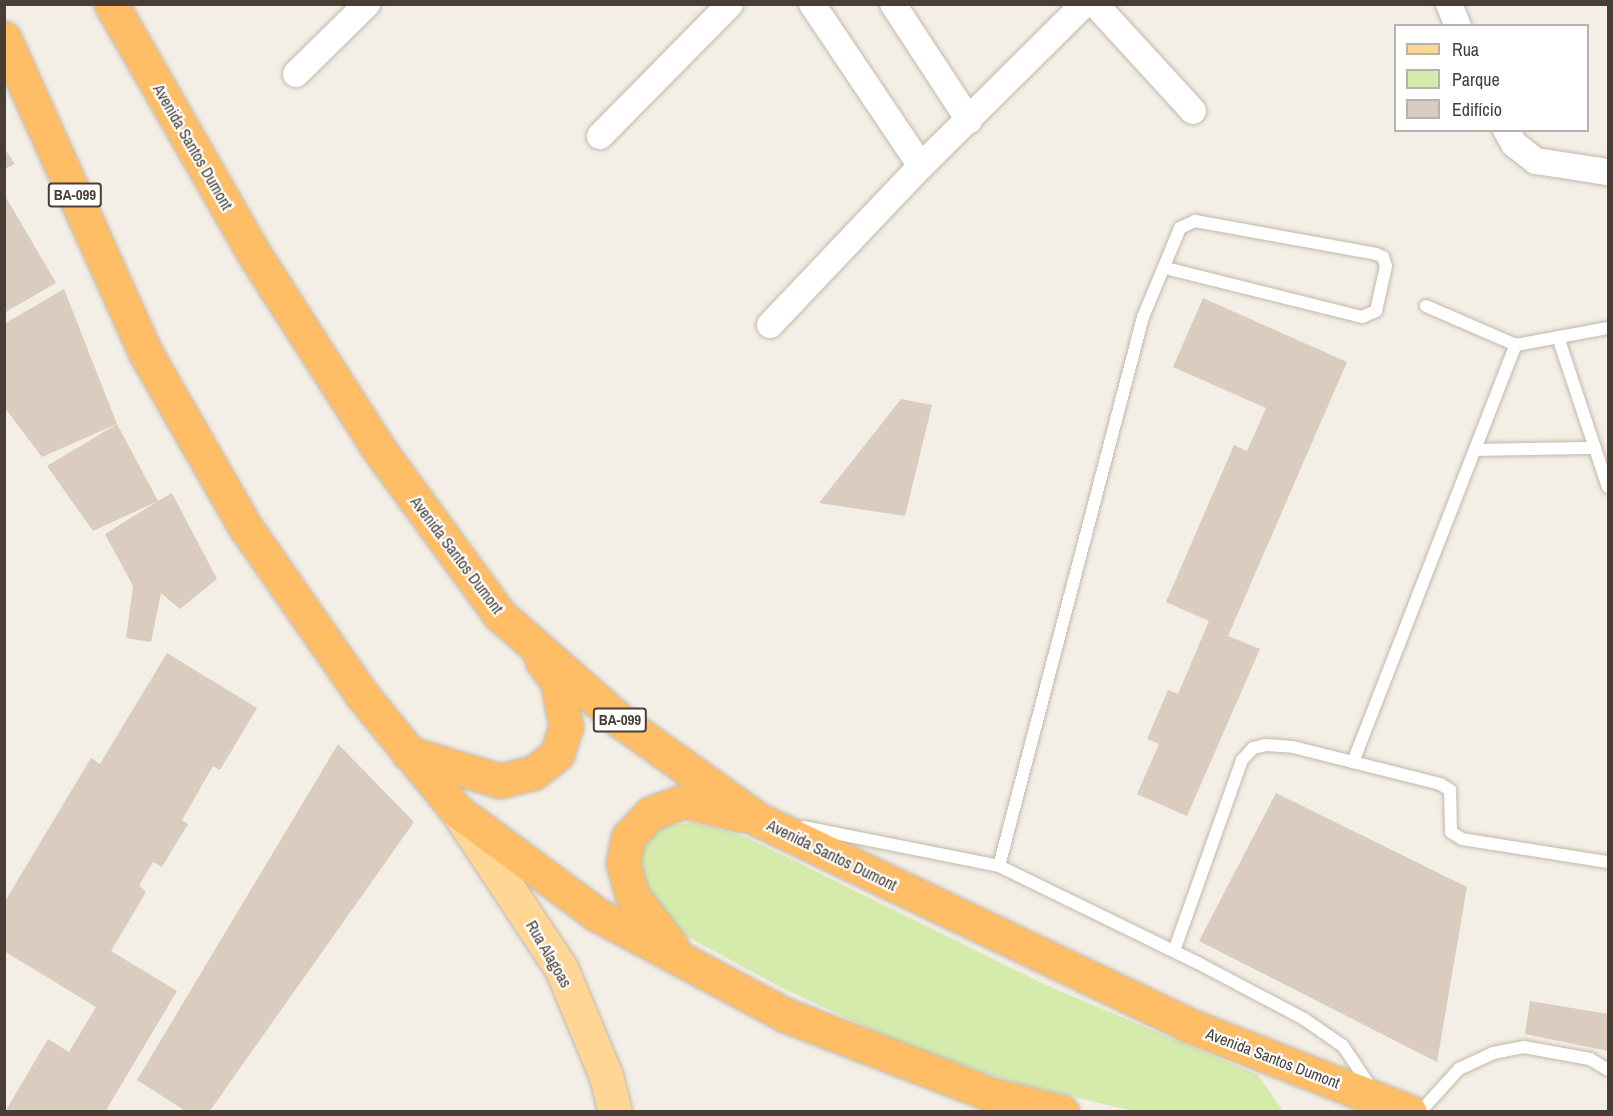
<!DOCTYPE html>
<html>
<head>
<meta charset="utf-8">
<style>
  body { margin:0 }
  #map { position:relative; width:1613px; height:1116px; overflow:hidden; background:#f4efe6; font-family:"Archivo Narrow",sans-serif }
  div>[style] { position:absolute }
  .green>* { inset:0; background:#d5ebac }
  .building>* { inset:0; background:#daccbe }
  .roads { filter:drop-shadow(0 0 2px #c3b8ab) drop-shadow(0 0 2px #c3b8ab) }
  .lane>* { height:12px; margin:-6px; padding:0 6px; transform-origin:6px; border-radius:6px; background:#fff }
  .street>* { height:26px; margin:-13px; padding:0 13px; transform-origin:13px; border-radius:13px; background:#fff }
  .primary>* { height:33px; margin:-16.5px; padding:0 16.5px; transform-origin:16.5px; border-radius:16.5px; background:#ffd694 }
  .highway>* { height:33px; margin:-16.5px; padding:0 16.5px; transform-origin:16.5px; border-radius:16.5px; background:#ffbd66 }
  span { translate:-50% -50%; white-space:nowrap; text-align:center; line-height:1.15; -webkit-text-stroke:4.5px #fff; paint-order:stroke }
  .shield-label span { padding:2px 4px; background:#fff; border:2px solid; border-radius:4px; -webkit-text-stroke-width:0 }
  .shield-label { font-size:15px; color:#483e35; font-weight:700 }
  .street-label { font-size:16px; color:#483e35 }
  .frame { position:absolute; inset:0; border:6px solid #483e35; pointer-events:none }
  .legend { position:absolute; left:1394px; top:24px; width:195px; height:108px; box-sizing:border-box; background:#fff; border:2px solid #b6b2ae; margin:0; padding:8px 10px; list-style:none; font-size:18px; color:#483e35 }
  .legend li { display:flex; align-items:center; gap:12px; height:30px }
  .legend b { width:30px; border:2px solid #b6b2ae }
</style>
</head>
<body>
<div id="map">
  <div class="green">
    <div style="clip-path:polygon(694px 823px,746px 837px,1046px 985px,1258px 1075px,1283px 1111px,1133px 1111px,1015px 1083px,903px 1044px,782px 988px,679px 932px,637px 873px,638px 848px,664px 825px)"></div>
  </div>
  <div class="building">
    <div style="clip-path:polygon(4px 148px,15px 164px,4px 169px)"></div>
    <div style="clip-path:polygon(4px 194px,56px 283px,4px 313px)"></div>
    <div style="clip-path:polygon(64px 289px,117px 424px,42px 457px,4px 407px,4px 324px)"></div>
    <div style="clip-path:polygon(1203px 298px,1347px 362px,1228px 636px,1260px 649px,1187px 816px,1137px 794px,1159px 744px,1147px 739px,1168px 690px,1178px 694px,1209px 621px,1166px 602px,1234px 445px,1247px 451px,1266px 408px,1173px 367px)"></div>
    <div style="clip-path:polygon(901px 399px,932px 405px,905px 516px,819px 503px)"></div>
    <div style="clip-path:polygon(117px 424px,158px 501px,172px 493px,217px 579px,180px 609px,161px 593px,151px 642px,126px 638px,133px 586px,105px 534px,158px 501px,93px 531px,47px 466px)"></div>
    <div style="clip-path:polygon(167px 653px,257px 708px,220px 770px,213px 766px,182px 820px,188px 824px,162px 867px,153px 862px,139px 885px,146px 892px,111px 951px,177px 991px,105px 1112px,5px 1112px,48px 1039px,69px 1052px,96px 1007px,4px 951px,4px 903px,91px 758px,100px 764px)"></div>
    <div style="clip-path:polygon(338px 744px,414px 822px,209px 1112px,187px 1112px,137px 1080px)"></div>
    <div style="clip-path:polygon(1276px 793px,1467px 887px,1437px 1062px,1199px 941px)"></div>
    <div style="clip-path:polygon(1530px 1001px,1608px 1014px,1608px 1051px,1525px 1034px)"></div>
  </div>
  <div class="roads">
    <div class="lane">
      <div style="left:1426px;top:306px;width:98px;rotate:23.4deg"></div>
      <div style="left:1516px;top:345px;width:94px;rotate:-10.5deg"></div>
      <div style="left:1558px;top:337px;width:158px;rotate:71.6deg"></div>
      <div style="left:1477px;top:450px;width:118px;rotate:-1deg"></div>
      <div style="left:1353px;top:762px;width:448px;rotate:-68.7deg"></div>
      <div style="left:804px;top:827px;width:199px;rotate:11.3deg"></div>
      <div style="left:999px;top:866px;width:221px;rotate:26deg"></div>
      <div style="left:1198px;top:963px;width:120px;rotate:27.8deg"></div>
      <div style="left:1304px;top:1019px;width:47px;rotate:34.7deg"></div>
      <div style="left:1343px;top:1046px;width:52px;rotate:56deg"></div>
      <div style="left:999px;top:866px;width:568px;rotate:-75.3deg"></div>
      <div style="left:1143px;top:317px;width:96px;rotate:-67.4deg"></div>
      <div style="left:1180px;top:228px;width:17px;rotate:-25deg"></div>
      <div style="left:1195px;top:221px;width:184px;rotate:10.3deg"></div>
      <div style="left:1376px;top:254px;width:8px;rotate:23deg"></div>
      <div style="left:1383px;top:257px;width:9px;rotate:72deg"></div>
      <div style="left:1386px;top:266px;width:46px;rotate:102.5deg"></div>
      <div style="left:1376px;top:311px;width:15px;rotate:157deg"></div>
      <div style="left:1362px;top:317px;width:202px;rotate:-166deg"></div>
      <div style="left:1174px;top:951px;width:203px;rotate:-70.4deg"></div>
      <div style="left:1242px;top:760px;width:16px;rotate:-47deg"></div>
      <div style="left:1253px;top:748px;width:13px;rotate:-13deg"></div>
      <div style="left:1266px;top:745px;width:27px;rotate:4deg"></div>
      <div style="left:1293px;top:747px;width:152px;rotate:14.1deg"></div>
      <div style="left:1440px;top:784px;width:12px;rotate:31deg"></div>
      <div style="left:1450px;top:790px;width:42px;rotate:88.6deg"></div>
      <div style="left:1451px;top:832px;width:13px;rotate:32deg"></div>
      <div style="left:1462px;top:839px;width:148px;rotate:9deg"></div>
      <div style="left:1420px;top:1112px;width:58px;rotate:-47.8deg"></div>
      <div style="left:1459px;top:1069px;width:38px;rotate:-25deg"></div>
      <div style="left:1493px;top:1053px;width:32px;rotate:-11deg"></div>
      <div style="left:1524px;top:1047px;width:67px;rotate:10.3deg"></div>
      <div style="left:1590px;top:1059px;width:21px;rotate:31deg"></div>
    </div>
    <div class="street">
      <div style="left:812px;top:4px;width:195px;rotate:56.1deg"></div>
      <div style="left:893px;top:4px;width:139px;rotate:56.8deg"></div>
      <div style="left:1095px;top:4px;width:145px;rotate:47.5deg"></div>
      <div style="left:1449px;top:4px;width:24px;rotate:68deg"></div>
      <div style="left:296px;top:74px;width:100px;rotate:-44.6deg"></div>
      <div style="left:1506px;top:130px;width:16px;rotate:60deg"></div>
      <div style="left:1514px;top:144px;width:28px;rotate:38deg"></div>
      <div style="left:1536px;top:161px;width:73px;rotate:8.7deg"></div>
      <div style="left:600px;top:136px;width:185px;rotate:-45.4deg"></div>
      <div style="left:770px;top:325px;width:219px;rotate:-46.5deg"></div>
      <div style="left:921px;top:166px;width:230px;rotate:-44.8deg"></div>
    </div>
    <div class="primary">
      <div style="left:459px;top:814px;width:185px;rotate:56.5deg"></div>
      <div style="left:561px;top:968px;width:117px;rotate:67.4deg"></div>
      <div style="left:606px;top:1076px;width:37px;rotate:76deg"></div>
    </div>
    <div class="highway">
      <div style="left:111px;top:4px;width:292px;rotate:60.2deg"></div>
      <div style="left:256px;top:257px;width:227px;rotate:57.4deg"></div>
      <div style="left:378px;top:448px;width:207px;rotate:53.9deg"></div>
      <div style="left:500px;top:615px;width:162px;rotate:41.3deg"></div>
      <div style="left:622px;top:722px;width:168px;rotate:35.6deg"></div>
      <div style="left:759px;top:820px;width:475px;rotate:25.5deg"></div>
      <div style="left:1188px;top:1025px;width:238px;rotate:21.4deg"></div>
      <div style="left:4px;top:38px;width:344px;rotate:65.8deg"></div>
      <div style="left:145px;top:352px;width:203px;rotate:60.2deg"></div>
      <div style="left:246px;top:528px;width:203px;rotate:55.2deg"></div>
      <div style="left:362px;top:695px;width:149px;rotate:50.7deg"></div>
      <div style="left:456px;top:810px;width:174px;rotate:36.6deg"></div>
      <div style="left:596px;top:914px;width:214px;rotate:28.1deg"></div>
      <div style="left:785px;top:1015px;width:222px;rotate:21.1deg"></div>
      <div style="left:992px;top:1095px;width:72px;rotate:13.7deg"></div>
      <div style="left:408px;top:753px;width:96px;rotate:16.9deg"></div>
      <div style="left:500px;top:781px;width:34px;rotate:-14deg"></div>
      <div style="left:533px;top:773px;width:31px;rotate:-38deg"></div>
      <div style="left:557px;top:754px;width:28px;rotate:-72deg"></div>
      <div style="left:566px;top:727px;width:47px;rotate:-101.1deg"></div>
      <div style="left:557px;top:681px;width:25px;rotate:-127deg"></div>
      <div style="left:672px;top:947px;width:66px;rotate:-127.6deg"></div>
      <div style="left:632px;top:895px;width:33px;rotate:-106deg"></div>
      <div style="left:623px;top:863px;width:26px;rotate:-79deg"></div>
      <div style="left:628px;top:837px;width:33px;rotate:-46deg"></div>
      <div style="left:651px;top:813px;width:35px;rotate:-20deg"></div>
      <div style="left:684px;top:801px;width:58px;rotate:14deg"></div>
    </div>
  </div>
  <div class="shield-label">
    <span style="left:75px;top:195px">BA-099</span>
    <span style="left:620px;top:720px">BA-099</span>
  </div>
  <div class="street-label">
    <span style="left:193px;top:147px;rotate:60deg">Avenida Santos Dumont</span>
    <span style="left:457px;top:555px;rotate:53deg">Avenida Santos Dumont</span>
    <span style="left:832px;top:855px;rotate:26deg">Avenida Santos Dumont</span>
    <span style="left:549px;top:954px;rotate:60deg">Rua Alagoas</span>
    <span style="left:1273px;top:1058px;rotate:21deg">Avenida Santos Dumont</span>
  </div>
  <div class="frame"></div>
  <ul class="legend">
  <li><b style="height:8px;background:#ffd694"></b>Rua</li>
  <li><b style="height:16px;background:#d5ebac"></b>Parque</li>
  <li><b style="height:16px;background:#daccbe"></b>Edifício</li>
  </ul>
</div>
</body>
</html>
